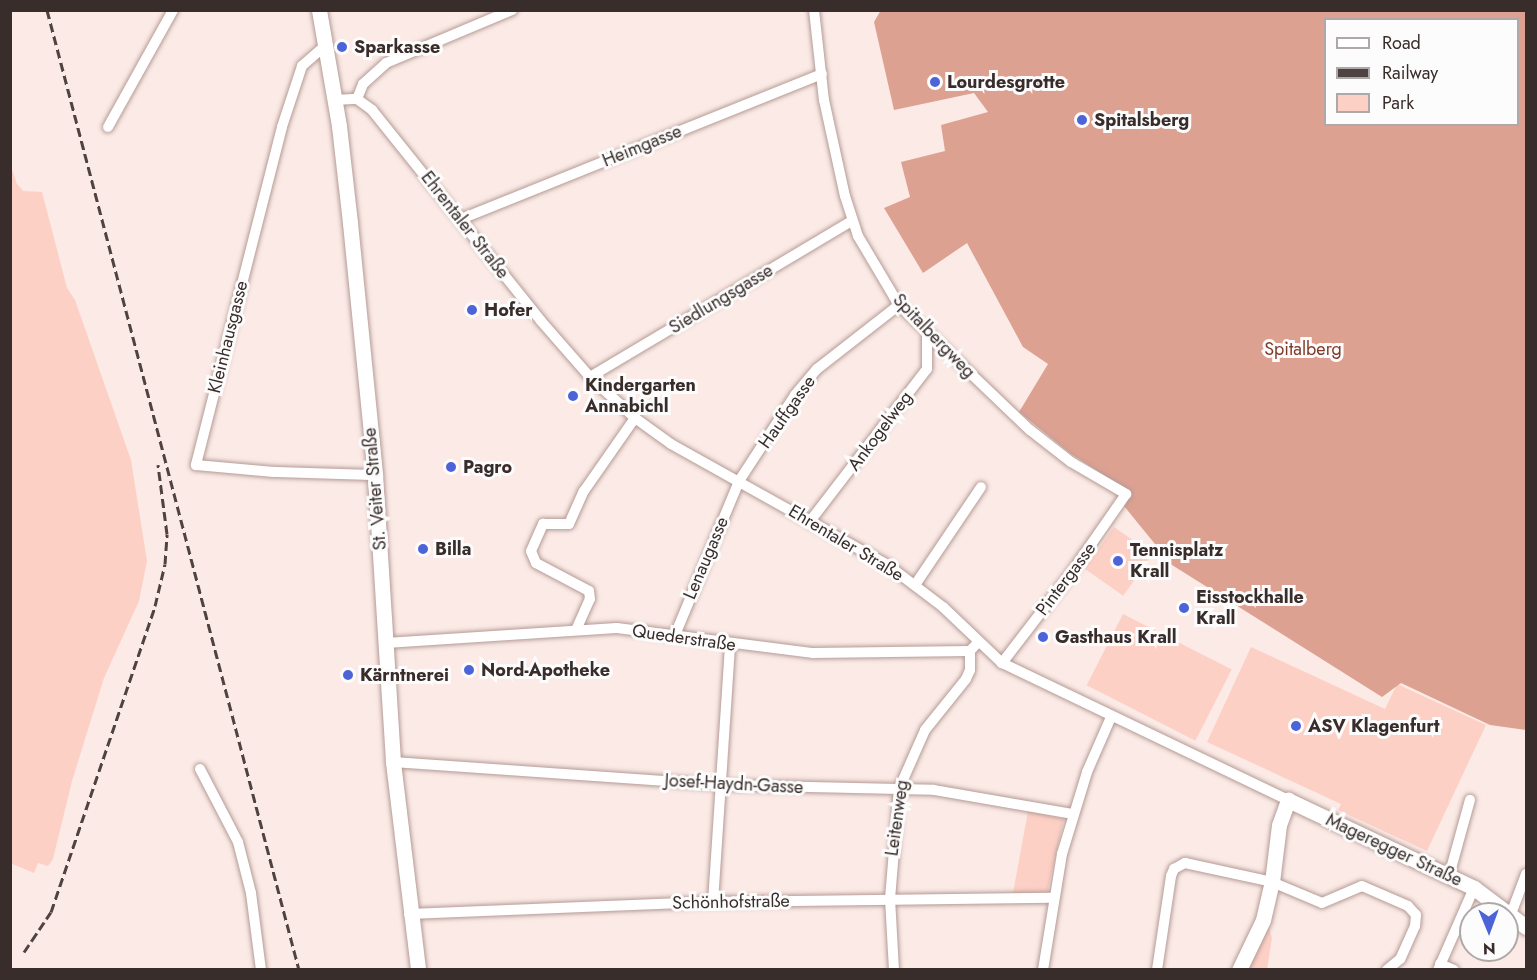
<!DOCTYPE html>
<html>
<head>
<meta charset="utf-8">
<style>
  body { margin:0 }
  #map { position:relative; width:1537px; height:980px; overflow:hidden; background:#fbeae6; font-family:Jost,sans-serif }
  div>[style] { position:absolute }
  .green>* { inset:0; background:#fdd0c5; transform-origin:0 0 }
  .forest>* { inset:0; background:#dda192 }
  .roads { filter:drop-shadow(0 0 2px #b59b95) drop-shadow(0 0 2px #b59b95) }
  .street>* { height:10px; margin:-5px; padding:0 5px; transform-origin:5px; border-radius:5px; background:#fff }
  .secondary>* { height:15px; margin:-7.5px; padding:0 7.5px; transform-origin:7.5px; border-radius:7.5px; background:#fff }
  .rail>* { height:3px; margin-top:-1.5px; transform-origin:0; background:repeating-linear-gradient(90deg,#4e4340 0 9px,transparent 0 13.5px) }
  .dots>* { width:16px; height:16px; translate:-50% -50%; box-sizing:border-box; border:3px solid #fcfcfc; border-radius:50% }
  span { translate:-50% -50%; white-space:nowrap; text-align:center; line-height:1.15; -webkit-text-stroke:6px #fcfcfc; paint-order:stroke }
  .poi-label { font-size:18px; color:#382d2b; font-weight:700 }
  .left { translate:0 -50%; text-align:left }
  .street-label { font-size:18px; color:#382d2b }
  .park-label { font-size:18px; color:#803827 }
  .frame { position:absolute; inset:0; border:12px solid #382d2b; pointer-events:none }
  .legend { position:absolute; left:1324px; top:18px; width:195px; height:108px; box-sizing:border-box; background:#fcfcfc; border:2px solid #aea9a8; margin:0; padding:8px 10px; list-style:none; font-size:18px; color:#382d2b }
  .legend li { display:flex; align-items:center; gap:12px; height:30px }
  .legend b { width:30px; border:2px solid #aea9a8 }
  .north { position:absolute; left:1459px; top:902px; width:60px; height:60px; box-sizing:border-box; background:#fcfcfc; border:2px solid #aea9a8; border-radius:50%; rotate:179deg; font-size:16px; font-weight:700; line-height:24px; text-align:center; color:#382d2b }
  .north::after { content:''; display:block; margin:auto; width:21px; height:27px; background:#4d64d9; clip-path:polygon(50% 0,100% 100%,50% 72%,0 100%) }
</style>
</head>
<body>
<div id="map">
  <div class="green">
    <div style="clip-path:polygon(10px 164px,17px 184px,23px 191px,42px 192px,67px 288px,75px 300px,131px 460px,147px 561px,139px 601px,104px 678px,72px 781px,53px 859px,48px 866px,38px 863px,34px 873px,10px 863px)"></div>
    <div style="left:1114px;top:527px;width:47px;height:51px;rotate:35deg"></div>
    <div style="left:1123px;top:614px;width:122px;height:80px;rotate:27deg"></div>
    <div style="clip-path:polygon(1251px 647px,1385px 709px,1397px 684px,1486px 725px,1427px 851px,1338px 810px,1341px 804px,1207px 742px)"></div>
    <div style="clip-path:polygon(1028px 811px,1064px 819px,1047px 893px,1013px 893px)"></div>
    <div style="clip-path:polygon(1268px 926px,1272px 938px,1267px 969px,1246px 969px)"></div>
  </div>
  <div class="forest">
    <div style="clip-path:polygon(evenodd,881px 10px,1526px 11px,1526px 730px,1490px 725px,1401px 683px,1382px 697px,1172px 565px,1124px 506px,1132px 493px,1071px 454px,1019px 412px,1048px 364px,1023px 347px,967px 243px,923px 273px,884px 208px,910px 197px,901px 162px,945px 151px,941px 125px,988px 112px,974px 93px,894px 110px,874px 22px,881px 10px,1326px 20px,1518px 20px,1518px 124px,1326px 124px,1326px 20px)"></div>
  </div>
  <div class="roads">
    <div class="street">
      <div style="left:814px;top:10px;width:91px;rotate:83.7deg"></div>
      <div style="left:824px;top:100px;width:98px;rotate:77.7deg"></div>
      <div style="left:845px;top:196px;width:42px;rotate:72deg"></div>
      <div style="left:858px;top:236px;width:80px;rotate:59.3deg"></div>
      <div style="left:899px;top:305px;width:181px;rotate:43.7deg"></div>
      <div style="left:1030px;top:430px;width:52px;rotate:38deg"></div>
      <div style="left:1071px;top:462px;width:64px;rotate:30.2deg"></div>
      <div style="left:1126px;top:494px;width:100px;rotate:124.8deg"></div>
      <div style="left:1069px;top:576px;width:110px;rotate:127.6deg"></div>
      <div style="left:326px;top:45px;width:32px;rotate:139deg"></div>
      <div style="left:302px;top:66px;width:64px;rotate:108.2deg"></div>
      <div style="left:282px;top:127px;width:349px;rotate:104.3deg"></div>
      <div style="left:196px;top:465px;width:78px;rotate:5.1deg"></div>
      <div style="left:274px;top:472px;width:101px;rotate:1.7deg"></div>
      <div style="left:357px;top:99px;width:16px;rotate:-68deg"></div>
      <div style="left:363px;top:84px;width:31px;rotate:-42deg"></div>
      <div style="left:386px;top:63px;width:137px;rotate:-22.8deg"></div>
      <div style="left:335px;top:100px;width:22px;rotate:-3deg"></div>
      <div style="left:357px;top:99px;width:19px;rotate:36deg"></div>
      <div style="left:372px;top:110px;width:270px;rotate:51.3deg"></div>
      <div style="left:541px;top:321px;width:74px;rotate:48.8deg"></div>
      <div style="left:590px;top:377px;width:61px;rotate:42.3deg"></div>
      <div style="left:635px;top:418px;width:44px;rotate:35.8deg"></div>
      <div style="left:671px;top:444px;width:250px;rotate:29.2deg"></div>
      <div style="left:889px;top:566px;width:68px;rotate:37.2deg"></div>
      <div style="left:943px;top:607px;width:81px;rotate:43.5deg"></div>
      <div style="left:1002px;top:663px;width:317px;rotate:25.6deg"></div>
      <div style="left:108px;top:127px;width:134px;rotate:-60.9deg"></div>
      <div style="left:461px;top:219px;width:389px;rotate:-21.9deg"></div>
      <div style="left:590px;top:377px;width:305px;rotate:-30.8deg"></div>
      <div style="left:811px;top:520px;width:190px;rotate:-52.5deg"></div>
      <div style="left:927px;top:369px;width:35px;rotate:-90deg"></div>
      <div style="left:915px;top:585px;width:118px;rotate:-56deg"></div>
      <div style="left:576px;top:630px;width:34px;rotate:-66deg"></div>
      <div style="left:590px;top:599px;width:8px;rotate:-97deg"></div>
      <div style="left:589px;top:591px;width:60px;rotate:-152.2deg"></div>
      <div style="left:536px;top:563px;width:13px;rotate:-113deg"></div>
      <div style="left:531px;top:551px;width:30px;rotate:-66deg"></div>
      <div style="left:543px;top:524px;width:26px"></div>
      <div style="left:569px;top:524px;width:36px;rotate:-66deg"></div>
      <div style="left:584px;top:491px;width:89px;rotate:-55.1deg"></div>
      <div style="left:675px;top:635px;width:167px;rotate:-67.4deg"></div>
      <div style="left:739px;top:481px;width:103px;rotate:-56.9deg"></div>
      <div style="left:795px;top:395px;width:34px;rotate:-50deg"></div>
      <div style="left:817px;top:369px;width:104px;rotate:-38deg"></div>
      <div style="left:386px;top:643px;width:231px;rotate:-3.7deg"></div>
      <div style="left:617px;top:628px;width:198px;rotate:7.3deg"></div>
      <div style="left:813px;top:653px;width:157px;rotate:-0.7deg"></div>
      <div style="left:970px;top:651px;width:12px;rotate:-48deg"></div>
      <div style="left:393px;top:762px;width:328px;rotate:4deg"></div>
      <div style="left:720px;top:785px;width:214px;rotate:1.3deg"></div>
      <div style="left:934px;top:790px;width:141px;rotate:9.8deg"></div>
      <div style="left:200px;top:769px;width:82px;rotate:62.5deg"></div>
      <div style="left:238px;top:842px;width:53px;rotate:75.7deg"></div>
      <div style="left:251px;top:893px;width:78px;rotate:82.6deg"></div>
      <div style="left:1449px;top:876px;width:79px;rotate:-74.6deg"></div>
      <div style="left:713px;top:902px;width:259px;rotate:-86.2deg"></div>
      <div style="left:409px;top:914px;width:304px;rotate:-2.3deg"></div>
      <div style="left:713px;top:902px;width:339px;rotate:-0.7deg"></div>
      <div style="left:1511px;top:914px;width:43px;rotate:-69.4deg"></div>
      <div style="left:1440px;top:964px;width:15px;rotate:23deg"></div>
      <div style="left:894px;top:970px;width:71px;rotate:-93.2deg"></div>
      <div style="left:890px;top:899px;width:110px;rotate:-85.3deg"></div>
      <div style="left:899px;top:789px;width:64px;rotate:-66.2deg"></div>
      <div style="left:925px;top:730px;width:65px;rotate:-51.2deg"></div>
      <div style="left:966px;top:679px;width:10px;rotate:-66deg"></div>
      <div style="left:970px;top:670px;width:19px;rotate:-90deg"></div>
      <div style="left:1043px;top:970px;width:118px;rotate:-80.7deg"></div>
      <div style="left:1062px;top:854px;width:86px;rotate:-73deg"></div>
      <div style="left:1087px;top:772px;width:60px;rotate:-66.4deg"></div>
      <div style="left:1157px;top:970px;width:95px;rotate:-81.5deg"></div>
      <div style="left:1171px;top:876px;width:8px;rotate:-67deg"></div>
      <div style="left:1174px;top:869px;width:13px;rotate:-29deg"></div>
      <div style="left:1185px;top:863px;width:89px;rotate:12.3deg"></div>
      <div style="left:1272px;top:882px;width:54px;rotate:22.8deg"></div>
      <div style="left:1322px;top:903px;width:43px;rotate:-23deg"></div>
      <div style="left:1362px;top:886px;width:50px;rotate:23.5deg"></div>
      <div style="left:1408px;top:906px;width:12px;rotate:48deg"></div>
      <div style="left:1416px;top:915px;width:11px;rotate:95deg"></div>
      <div style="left:1415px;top:926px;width:36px;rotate:114deg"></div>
      <div style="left:1400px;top:959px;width:17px;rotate:140deg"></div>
      <div style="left:1438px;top:970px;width:90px;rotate:-66.3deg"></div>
    </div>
    <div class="secondary">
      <div style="left:319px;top:10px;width:118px;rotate:80.2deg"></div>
      <div style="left:339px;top:126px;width:98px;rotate:83.5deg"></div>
      <div style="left:350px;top:223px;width:253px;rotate:84.3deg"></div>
      <div style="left:375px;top:475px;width:288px;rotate:86.4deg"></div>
      <div style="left:393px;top:762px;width:209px;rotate:83.1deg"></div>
      <div style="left:1239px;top:970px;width:55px;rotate:-64.4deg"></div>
      <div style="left:1263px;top:920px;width:39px;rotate:-77deg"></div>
      <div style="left:1272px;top:882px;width:57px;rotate:-83deg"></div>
      <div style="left:1279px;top:825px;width:27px;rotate:-70deg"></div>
      <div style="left:1288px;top:800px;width:206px;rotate:25.3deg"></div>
      <div style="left:1474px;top:888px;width:65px;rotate:36.9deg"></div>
    </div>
  </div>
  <div class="rail">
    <div style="left:47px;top:10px;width:993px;rotate:75.29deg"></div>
    <div style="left:24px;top:952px;width:48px;rotate:-56deg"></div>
    <div style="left:51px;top:912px;width:323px;rotate:-71.2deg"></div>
    <div style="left:155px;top:606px;width:43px;rotate:-76.6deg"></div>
    <div style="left:165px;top:564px;width:30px;rotate:-86deg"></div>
    <div style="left:167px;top:534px;width:70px;rotate:-97.4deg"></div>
  </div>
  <div class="dots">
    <div style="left:342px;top:47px;background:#4d64d9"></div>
    <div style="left:935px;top:82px;background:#4d64d9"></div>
    <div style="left:1082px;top:120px;background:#4d64d9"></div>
    <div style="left:472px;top:310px;background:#4d64d9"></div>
    <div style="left:573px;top:396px;background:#4d64d9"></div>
    <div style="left:451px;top:467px;background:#4d64d9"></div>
    <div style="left:423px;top:549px;background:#4d64d9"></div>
    <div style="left:1118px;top:561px;background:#4d64d9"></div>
    <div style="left:1184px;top:608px;background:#4d64d9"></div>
    <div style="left:1043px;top:637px;background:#4d64d9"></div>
    <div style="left:469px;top:670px;background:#4d64d9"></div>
    <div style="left:348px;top:675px;background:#4d64d9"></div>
    <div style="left:1296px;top:726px;background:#4d64d9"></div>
  </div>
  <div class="poi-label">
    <span class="left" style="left:354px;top:47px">Sparkasse</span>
    <span class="left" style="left:947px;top:82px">Lourdesgrotte</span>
    <span class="left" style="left:1094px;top:120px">Spitalsberg</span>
    <span class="left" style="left:484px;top:310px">Hofer</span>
    <span class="left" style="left:585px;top:396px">Kindergarten<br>Annabichl</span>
    <span class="left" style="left:463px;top:467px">Pagro</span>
    <span class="left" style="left:435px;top:549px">Billa</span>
    <span class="left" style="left:1130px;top:561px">Tennisplatz<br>Krall</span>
    <span class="left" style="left:1196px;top:608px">Eisstockhalle<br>Krall</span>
    <span class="left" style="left:1055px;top:637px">Gasthaus Krall</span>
    <span class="left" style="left:481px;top:670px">Nord-Apotheke</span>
    <span class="left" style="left:360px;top:675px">Kärntnerei</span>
    <span class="left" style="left:1308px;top:726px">ASV Klagenfurt</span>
  </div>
  <div class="street-label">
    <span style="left:642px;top:146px;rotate:-22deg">Heimgasse</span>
    <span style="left:465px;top:225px;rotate:52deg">Ehrentaler Straße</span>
    <span style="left:721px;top:299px;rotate:-31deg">Siedlungsgasse</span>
    <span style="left:934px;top:336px;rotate:46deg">Spitalbergweg</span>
    <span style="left:228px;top:337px;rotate:-76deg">Kleinhausgasse</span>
    <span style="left:787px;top:412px;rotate:-55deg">Hauffgasse</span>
    <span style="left:880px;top:431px;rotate:-53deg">Ankogelweg</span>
    <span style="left:375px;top:489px;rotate:-95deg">St. Veiter Straße</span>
    <span style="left:846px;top:543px;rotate:31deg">Ehrentaler Straße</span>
    <span style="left:706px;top:558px;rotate:-67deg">Lenaugasse</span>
    <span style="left:1066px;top:579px;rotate:-53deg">Pintergasse</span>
    <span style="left:684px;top:638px;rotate:8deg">Quederstraße</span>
    <span style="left:734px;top:784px;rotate:3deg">Josef-Haydn-Gasse</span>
    <span style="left:897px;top:818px;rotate:-82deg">Leitenweg</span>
    <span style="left:1394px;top:850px;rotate:25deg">Mageregger Straße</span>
    <span style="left:731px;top:902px;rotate:-1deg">Schönhofstraße</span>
  </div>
  <div class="park-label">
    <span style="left:1303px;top:349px">Spitalberg</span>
  </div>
  <div class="frame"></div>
  <ul class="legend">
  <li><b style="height:8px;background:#fff"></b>Road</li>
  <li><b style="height:8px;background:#4e4340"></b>Railway</li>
  <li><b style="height:16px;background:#fdd0c5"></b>Park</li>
  </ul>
  <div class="north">N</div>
</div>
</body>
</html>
